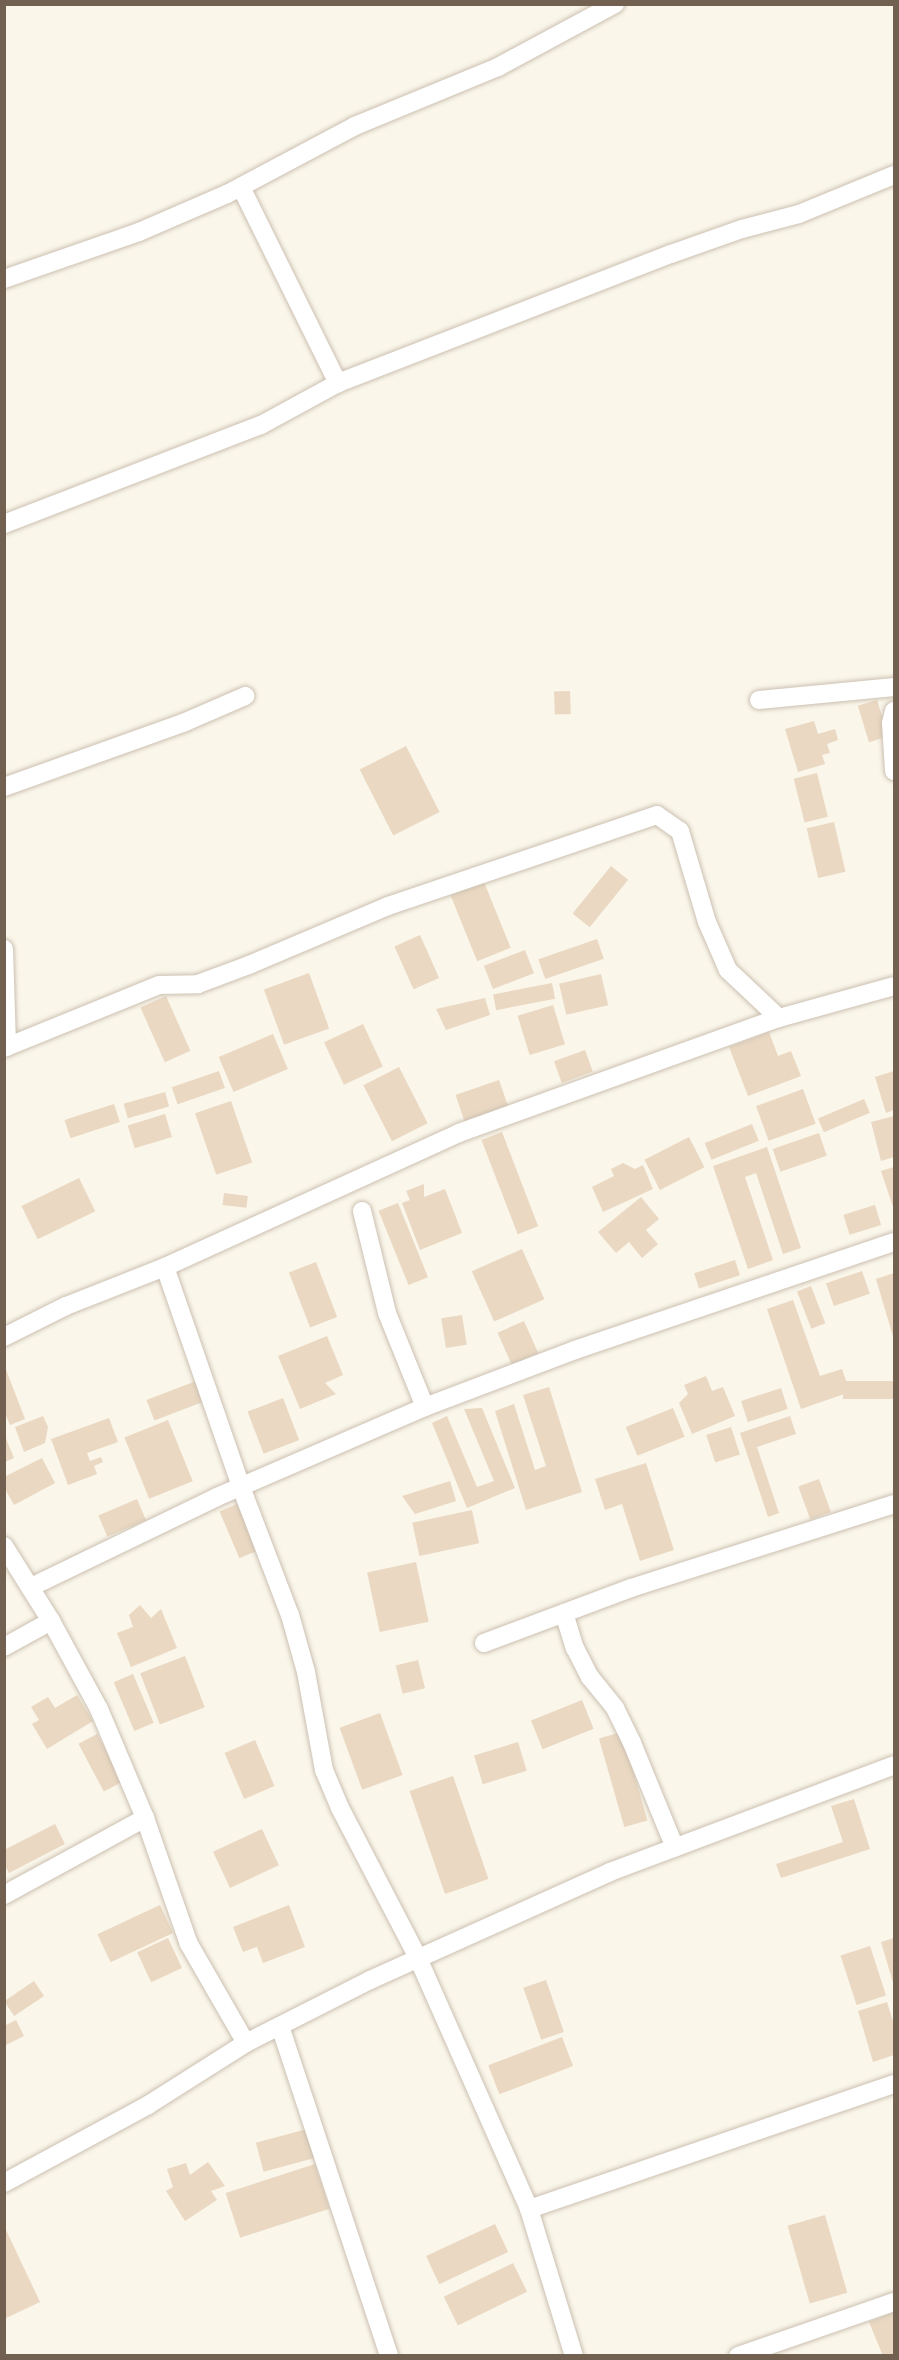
<!DOCTYPE html>
<html>
<head>
<meta charset="utf-8">
<style>
  body { margin:0 }
  #map { position:relative; width:899px; height:2360px; overflow:hidden; background:#faf6ea; font-family:Lato,sans-serif }
  div>[style] { position:absolute }
  .building>* { inset:0; background:#ead8c2; transform-origin:0 0 }
  .roads { filter:drop-shadow(0 0 2px #cbc0b1) drop-shadow(0 0 2px #cbc0b1) }
  .minor>* { height:18px; margin:-9px; padding:0 9px; transform-origin:9px; border-radius:9px; background:#fff }
  span { translate:-50% -50%; white-space:nowrap; text-align:center; line-height:1.15; -webkit-text-stroke:6px #fdfaf0; paint-order:stroke }
  .frame { position:absolute; inset:0; border:6px solid #726150; pointer-events:none }
</style>
</head>
<body>
<div id="map">
  <div class="building">
    <div style="left:570px;top:691px;width:23px;height:16px;rotate:88deg"></div>
    <div style="left:877px;top:700px;width:38px;height:20px;rotate:73deg"></div>
    <div style="clip-path:polygon(814px 721px,818px 734px,835px 729px,838px 740px,827px 744px,830px 753px,822px 755px,825px 764px,798px 772px,785px 729px)"></div>
    <div style="left:406px;top:746px;width:74px;height:52px;rotate:63deg"></div>
    <div style="left:817px;top:773px;width:45px;height:24px;rotate:76deg"></div>
    <div style="left:834px;top:822px;width:51px;height:28px;rotate:77deg"></div>
    <div style="left:611px;top:866px;width:22px;height:61px;rotate:39deg"></div>
    <div style="left:484px;top:882px;width:71px;height:36px;rotate:68deg"></div>
    <div style="left:420px;top:935px;width:47px;height:28px;rotate:66deg"></div>
    <div style="left:597px;top:939px;width:21px;height:62px;rotate:71deg"></div>
    <div style="left:525px;top:950px;width:25px;height:44px;rotate:69deg"></div>
    <div style="left:309px;top:973px;width:59px;height:48px;rotate:70deg"></div>
    <div style="left:601px;top:974px;width:32px;height:43px;rotate:77deg"></div>
    <div style="left:552px;top:983px;width:16px;height:60px;rotate:79deg"></div>
    <div style="left:166px;top:996px;width:60px;height:28px;rotate:66deg"></div>
    <div style="clip-path:polygon(485px 998px,490px 1015px,446px 1030px,436px 1009px)"></div>
    <div style="left:553px;top:1005px;width:41px;height:37px;rotate:73deg"></div>
    <div style="left:363px;top:1024px;width:47px;height:43px;rotate:65deg"></div>
    <div style="clip-path:polygon(769px 1032px,778px 1056px,791px 1051px,801px 1076px,748px 1096px,729px 1047px)"></div>
    <div style="left:273px;top:1034px;width:38px;height:59px;rotate:67deg"></div>
    <div style="left:585px;top:1050px;width:23px;height:33px;rotate:70deg"></div>
    <div style="left:399px;top:1067px;width:63px;height:40px;rotate:63deg"></div>
    <div style="left:219px;top:1071px;width:18px;height:50px;rotate:71deg"></div>
    <div style="clip-path:polygon(894px 1071px,894px 1110px,886px 1113px,875px 1077px)"></div>
    <div style="left:499px;top:1080px;width:28px;height:46px;rotate:71deg"></div>
    <div style="left:803px;top:1089px;width:37px;height:50px;rotate:70deg"></div>
    <div style="left:165px;top:1092px;width:15px;height:43px;rotate:74deg"></div>
    <div style="left:864px;top:1099px;width:15px;height:50px;rotate:67deg"></div>
    <div style="left:231px;top:1101px;width:65px;height:38px;rotate:71deg"></div>
    <div style="left:114px;top:1104px;width:19px;height:52px;rotate:72deg"></div>
    <div style="left:165px;top:1114px;width:24px;height:39px;rotate:73deg"></div>
    <div style="clip-path:polygon(894px 1116px,894px 1157px,881px 1161px,871px 1122px)"></div>
    <div style="left:752px;top:1124px;width:18px;height:51px;rotate:68deg"></div>
    <div style="left:502px;top:1132px;width:101px;height:22px;rotate:69deg"></div>
    <div style="left:819px;top:1133px;width:24px;height:49px;rotate:71deg"></div>
    <div style="left:689px;top:1137px;width:34px;height:50px;rotate:63deg"></div>
    <div style="clip-path:polygon(767px 1147px,801px 1248px,783px 1254px,756px 1173px,745px 1177px,773px 1260px,748px 1269px,713px 1166px)"></div>
    <div style="clip-path:polygon(623px 1163px,635px 1169px,643px 1165px,653px 1189px,603px 1212px,592px 1187px,614px 1176px,611px 1169px)"></div>
    <div style="clip-path:polygon(894px 1167px,894px 1210px,881px 1171px)"></div>
    <div style="left:79px;top:1178px;width:37px;height:64px;rotate:64deg"></div>
    <div style="clip-path:polygon(424px 1184px,424px 1197px,445px 1189px,462px 1233px,420px 1250px,402px 1203px,410px 1200px,406px 1191px)"></div>
    <div style="left:224px;top:1193px;width:24px;height:12px;rotate:7deg"></div>
    <div style="clip-path:polygon(641px 1197px,659px 1219px,646px 1230px,658px 1244px,642px 1258px,629px 1242px,616px 1253px,598px 1232px)"></div>
    <div style="left:398px;top:1203px;width:80px;height:21px;rotate:68deg"></div>
    <div style="left:875px;top:1205px;width:21px;height:33px;rotate:73deg"></div>
    <div style="left:522px;top:1249px;width:55px;height:55px;rotate:66deg"></div>
    <div style="left:735px;top:1260px;width:16px;height:43px;rotate:72deg"></div>
    <div style="left:316px;top:1262px;width:59px;height:29px;rotate:69deg"></div>
    <div style="left:862px;top:1271px;width:24px;height:38px;rotate:71deg"></div>
    <div style="clip-path:polygon(894px 1273px,894px 1340px,876px 1279px)"></div>
    <div style="left:811px;top:1286px;width:40px;height:15px;rotate:69deg"></div>
    <div style="clip-path:polygon(793px 1300px,820px 1376px,842px 1369px,850px 1392px,801px 1409px,767px 1309px)"></div>
    <div style="left:462px;top:1315px;width:30px;height:21px;rotate:81deg"></div>
    <div style="left:524px;top:1321px;width:35px;height:29px;rotate:66deg"></div>
    <div style="clip-path:polygon(327px 1336px,343px 1375px,325px 1383px,336px 1394px,300px 1409px,278px 1356px)"></div>
    <div style="clip-path:polygon(5px 1367px,25px 1419px,10px 1425px,4px 1411px)"></div>
    <div style="clip-path:polygon(706px 1376px,712px 1391px,723px 1387px,735px 1416px,692px 1434px,679px 1403px,688px 1394px,684px 1385px)"></div>
    <div style="left:196px;top:1381px;width:22px;height:53px;rotate:69deg"></div>
    <div style="left:894px;top:1381px;width:18px;height:51px;rotate:90deg"></div>
    <div style="clip-path:polygon(549px 1387px,582px 1492px,526px 1510px,495px 1411px,514px 1404px,535px 1470px,546px 1466px,523px 1395px)"></div>
    <div style="left:781px;top:1388px;width:22px;height:42px;rotate:72deg"></div>
    <div style="left:283px;top:1398px;width:45px;height:38px;rotate:69deg"></div>
    <div style="clip-path:polygon(482px 1408px,515px 1488px,467px 1508px,432px 1423px,447px 1416px,477px 1487px,494px 1481px,464px 1409px)"></div>
    <div style="left:673px;top:1408px;width:31px;height:51px;rotate:68deg"></div>
    <div style="clip-path:polygon(43px 1416px,48px 1427px,45px 1443px,24px 1452px,15px 1427px)"></div>
    <div style="clip-path:polygon(790px 1416px,796px 1434px,757px 1447px,779px 1513px,768px 1517px,740px 1433px)"></div>
    <div style="clip-path:polygon(109px 1418px,118px 1442px,87px 1453px,90px 1461px,101px 1457px,103px 1462px,94px 1466px,97px 1474px,68px 1485px,51px 1439px)"></div>
    <div style="left:168px;top:1420px;width:66px;height:47px;rotate:68deg"></div>
    <div style="left:731px;top:1427px;width:29px;height:26px;rotate:72deg"></div>
    <div style="clip-path:polygon(5px 1436px,14px 1458px,5px 1462px)"></div>
    <div style="clip-path:polygon(42px 1458px,55px 1483px,14px 1505px,4px 1487px,4px 1477px)"></div>
    <div style="clip-path:polygon(646px 1463px,674px 1550px,640px 1561px,622px 1504px,605px 1510px,595px 1479px)"></div>
    <div style="left:819px;top:1479px;width:35px;height:22px;rotate:70deg"></div>
    <div style="clip-path:polygon(450px 1481px,456px 1501px,415px 1514px,402px 1496px)"></div>
    <div style="left:137px;top:1499px;width:23px;height:42px;rotate:67deg"></div>
    <div style="left:237px;top:1504px;width:51px;height:19px;rotate:67deg"></div>
    <div style="left:472px;top:1510px;width:34px;height:61px;rotate:78deg"></div>
    <div style="left:416px;top:1562px;width:61px;height:50px;rotate:78deg"></div>
    <div style="clip-path:polygon(140px 1605px,151px 1618px,161px 1609px,177px 1648px,131px 1667px,117px 1633px,133px 1627px,129px 1615px)"></div>
    <div style="left:185px;top:1656px;width:55px;height:48px;rotate:69deg"></div>
    <div style="left:418px;top:1660px;width:29px;height:23px;rotate:76deg"></div>
    <div style="left:133px;top:1674px;width:53px;height:21px;rotate:67deg"></div>
    <div style="clip-path:polygon(77px 1695px,93px 1721px,47px 1749px,32px 1724px,39px 1720px,31px 1707px,48px 1697px,55px 1708px)"></div>
    <div style="left:582px;top:1700px;width:31px;height:55px;rotate:68deg"></div>
    <div style="left:380px;top:1713px;width:66px;height:43px;rotate:70deg"></div>
    <div style="left:622px;top:1732px;width:92px;height:24px;rotate:74deg"></div>
    <div style="left:97px;top:1734px;width:54px;height:21px;rotate:62deg"></div>
    <div style="left:255px;top:1740px;width:50px;height:33px;rotate:67deg"></div>
    <div style="left:518px;top:1742px;width:30px;height:46px;rotate:73deg"></div>
    <div style="left:453px;top:1776px;width:109px;height:46px;rotate:71deg"></div>
    <div style="clip-path:polygon(854px 1799px,870px 1849px,781px 1878px,776px 1864px,843px 1842px,831px 1806px)"></div>
    <div style="clip-path:polygon(55px 1824px,65px 1844px,9px 1873px,4px 1864px,4px 1850px)"></div>
    <div style="left:262px;top:1829px;width:40px;height:54px;rotate:65deg"></div>
    <div style="left:160px;top:1905px;width:31px;height:69px;rotate:65deg"></div>
    <div style="clip-path:polygon(289px 1905px,305px 1947px,263px 1963px,257px 1947px,243px 1952px,233px 1927px)"></div>
    <div style="left:168px;top:1938px;width:33px;height:34px;rotate:65deg"></div>
    <div style="clip-path:polygon(894px 1938px,894px 1986px,881px 1942px)"></div>
    <div style="left:870px;top:1946px;width:52px;height:31px;rotate:72deg"></div>
    <div style="left:546px;top:1980px;width:55px;height:24px;rotate:71deg"></div>
    <div style="left:34px;top:1981px;width:18px;height:36px;rotate:56deg"></div>
    <div style="clip-path:polygon(887px 2002px,894px 2025px,894px 2055px,873px 2062px,858px 2011px)"></div>
    <div style="clip-path:polygon(16px 2020px,24px 2036px,4px 2046px,4px 2026px)"></div>
    <div style="left:562px;top:2037px;width:31px;height:79px;rotate:69deg"></div>
    <div style="left:307px;top:2129px;width:30px;height:53px;rotate:75deg"></div>
    <div style="clip-path:polygon(208px 2162px,225px 2186px,211px 2191px,217px 2200px,185px 2221px,166px 2191px,173px 2187px,167px 2169px,186px 2163px,190px 2175px)"></div>
    <div style="left:315px;top:2164px;width:47px;height:94px;rotate:72deg"></div>
    <div style="left:825px;top:2215px;width:81px;height:39px;rotate:74deg"></div>
    <div style="left:495px;top:2224px;width:31px;height:76px;rotate:65deg"></div>
    <div style="clip-path:polygon(6px 2230px,40px 2302px,4px 2319px,4px 2231px)"></div>
    <div style="left:513px;top:2263px;width:32px;height:77px;rotate:64deg"></div>
    <div style="clip-path:polygon(894px 2312px,894px 2356px,883px 2356px,869px 2322px)"></div>
  </div>
  <div class="roads">
    <div class="minor">
      <div style="left:241px;top:187px;width:219px;rotate:63.7deg"></div>
      <div style="left:4px;top:279px;width:143px;rotate:-19.2deg"></div>
      <div style="left:139px;top:232px;width:96px;rotate:-23.4deg"></div>
      <div style="left:227px;top:194px;width:145px;rotate:-28deg"></div>
      <div style="left:355px;top:126px;width:155px;rotate:-22.4deg"></div>
      <div style="left:498px;top:67px;width:133px;rotate:-28.3deg"></div>
      <div style="left:4px;top:524px;width:275px;rotate:-21.1deg"></div>
      <div style="left:261px;top:425px;width:88px;rotate:-28.6deg"></div>
      <div style="left:338px;top:383px;width:357px;rotate:-21.2deg"></div>
      <div style="left:671px;top:254px;width:75px;rotate:-19.4deg"></div>
      <div style="left:742px;top:229px;width:59px;rotate:-14.7deg"></div>
      <div style="left:799px;top:214px;width:103px;rotate:-22.3deg"></div>
      <div style="left:759px;top:700px;width:136px;rotate:-5.5deg"></div>
      <div style="left:894px;top:711px;width:12px;rotate:104deg"></div>
      <div style="left:891px;top:723px;width:48px;rotate:86.4deg"></div>
      <div style="left:4px;top:787px;width:190px;rotate:-19.7deg"></div>
      <div style="left:183px;top:723px;width:68px;rotate:-23.5deg"></div>
      <div style="left:4px;top:949px;width:98px;rotate:88.2deg"></div>
      <div style="left:4px;top:1048px;width:167px;rotate:-22.1deg"></div>
      <div style="left:159px;top:985px;width:39px;rotate:-1deg"></div>
      <div style="left:198px;top:984px;width:54px;rotate:-20.4deg"></div>
      <div style="left:249px;top:965px;width:151px;rotate:-23deg"></div>
      <div style="left:388px;top:906px;width:284px;rotate:-18.7deg"></div>
      <div style="left:657px;top:815px;width:28px;rotate:35deg"></div>
      <div style="left:680px;top:831px;width:95px;rotate:73.5deg"></div>
      <div style="left:707px;top:922px;width:52px;rotate:66.4deg"></div>
      <div style="left:728px;top:970px;width:70px;rotate:43.3deg"></div>
      <div style="left:362px;top:1211px;width:105px;rotate:76.2deg"></div>
      <div style="left:387px;top:1313px;width:101px;rotate:68deg"></div>
      <div style="left:165px;top:1267px;width:233px;rotate:70.9deg"></div>
      <div style="left:241px;top:1487px;width:137px;rotate:69.1deg"></div>
      <div style="left:290px;top:1615px;width:59px;rotate:74.3deg"></div>
      <div style="left:306px;top:1672px;width:100px;rotate:79.6deg"></div>
      <div style="left:324px;top:1770px;width:41px;rotate:67.2deg"></div>
      <div style="left:340px;top:1808px;width:169px;rotate:62.5deg"></div>
      <div style="left:418px;top:1958px;width:274px;rotate:66.1deg"></div>
      <div style="left:529px;top:2209px;width:154px;rotate:73deg"></div>
      <div style="left:4px;top:1337px;width:69px;rotate:-26.6deg"></div>
      <div style="left:66px;top:1306px;width:106px;rotate:-21.5deg"></div>
      <div style="left:165px;top:1267px;width:323px;rotate:-24.5deg"></div>
      <div style="left:459px;top:1133px;width:340px;rotate:-19.8deg"></div>
      <div style="left:779px;top:1018px;width:119px;rotate:-15.5deg"></div>
      <div style="left:4px;top:1546px;width:89px;rotate:57.9deg"></div>
      <div style="left:51px;top:1621px;width:100px;rotate:61.4deg"></div>
      <div style="left:99px;top:1709px;width:118px;rotate:67.1deg"></div>
      <div style="left:145px;top:1818px;width:133px;rotate:70.8deg"></div>
      <div style="left:189px;top:1944px;width:114px;rotate:60.1deg"></div>
      <div style="left:31px;top:1587px;width:207px;rotate:-25.8deg"></div>
      <div style="left:217px;top:1497px;width:227px;rotate:-23.4deg"></div>
      <div style="left:425px;top:1407px;width:160px;rotate:-20.8deg"></div>
      <div style="left:575px;top:1350px;width:337px;rotate:-18.7deg"></div>
      <div style="left:564px;top:1613px;width:37px;rotate:73deg"></div>
      <div style="left:575px;top:1648px;width:33px;rotate:63deg"></div>
      <div style="left:590px;top:1677px;width:40px;rotate:51deg"></div>
      <div style="left:615px;top:1708px;width:39px;rotate:64deg"></div>
      <div style="left:632px;top:1743px;width:113px;rotate:67.7deg"></div>
      <div style="left:484px;top:1643px;width:157px;rotate:-20.5deg"></div>
      <div style="left:631px;top:1588px;width:276px;rotate:-17.7deg"></div>
      <div style="left:4px;top:1647px;width:54px;rotate:-29deg"></div>
      <div style="left:4px;top:1895px;width:161px;rotate:-28.6deg"></div>
      <div style="left:280px;top:2026px;width:348px;rotate:71.7deg"></div>
      <div style="left:4px;top:2183px;width:164px;rotate:-28.4deg"></div>
      <div style="left:148px;top:2105px;width:116px;rotate:-32.3deg"></div>
      <div style="left:246px;top:2043px;width:139px;rotate:-26.9deg"></div>
      <div style="left:370px;top:1980px;width:263px;rotate:-24.2deg"></div>
      <div style="left:610px;top:1872px;width:303px;rotate:-20.6deg"></div>
      <div style="left:529px;top:2209px;width:386px;rotate:-18.9deg"></div>
      <div style="left:738px;top:2356px;width:165px;rotate:-19.1deg"></div>
    </div>
  </div>
  <div class="frame"></div>
</div>
</body>
</html>
